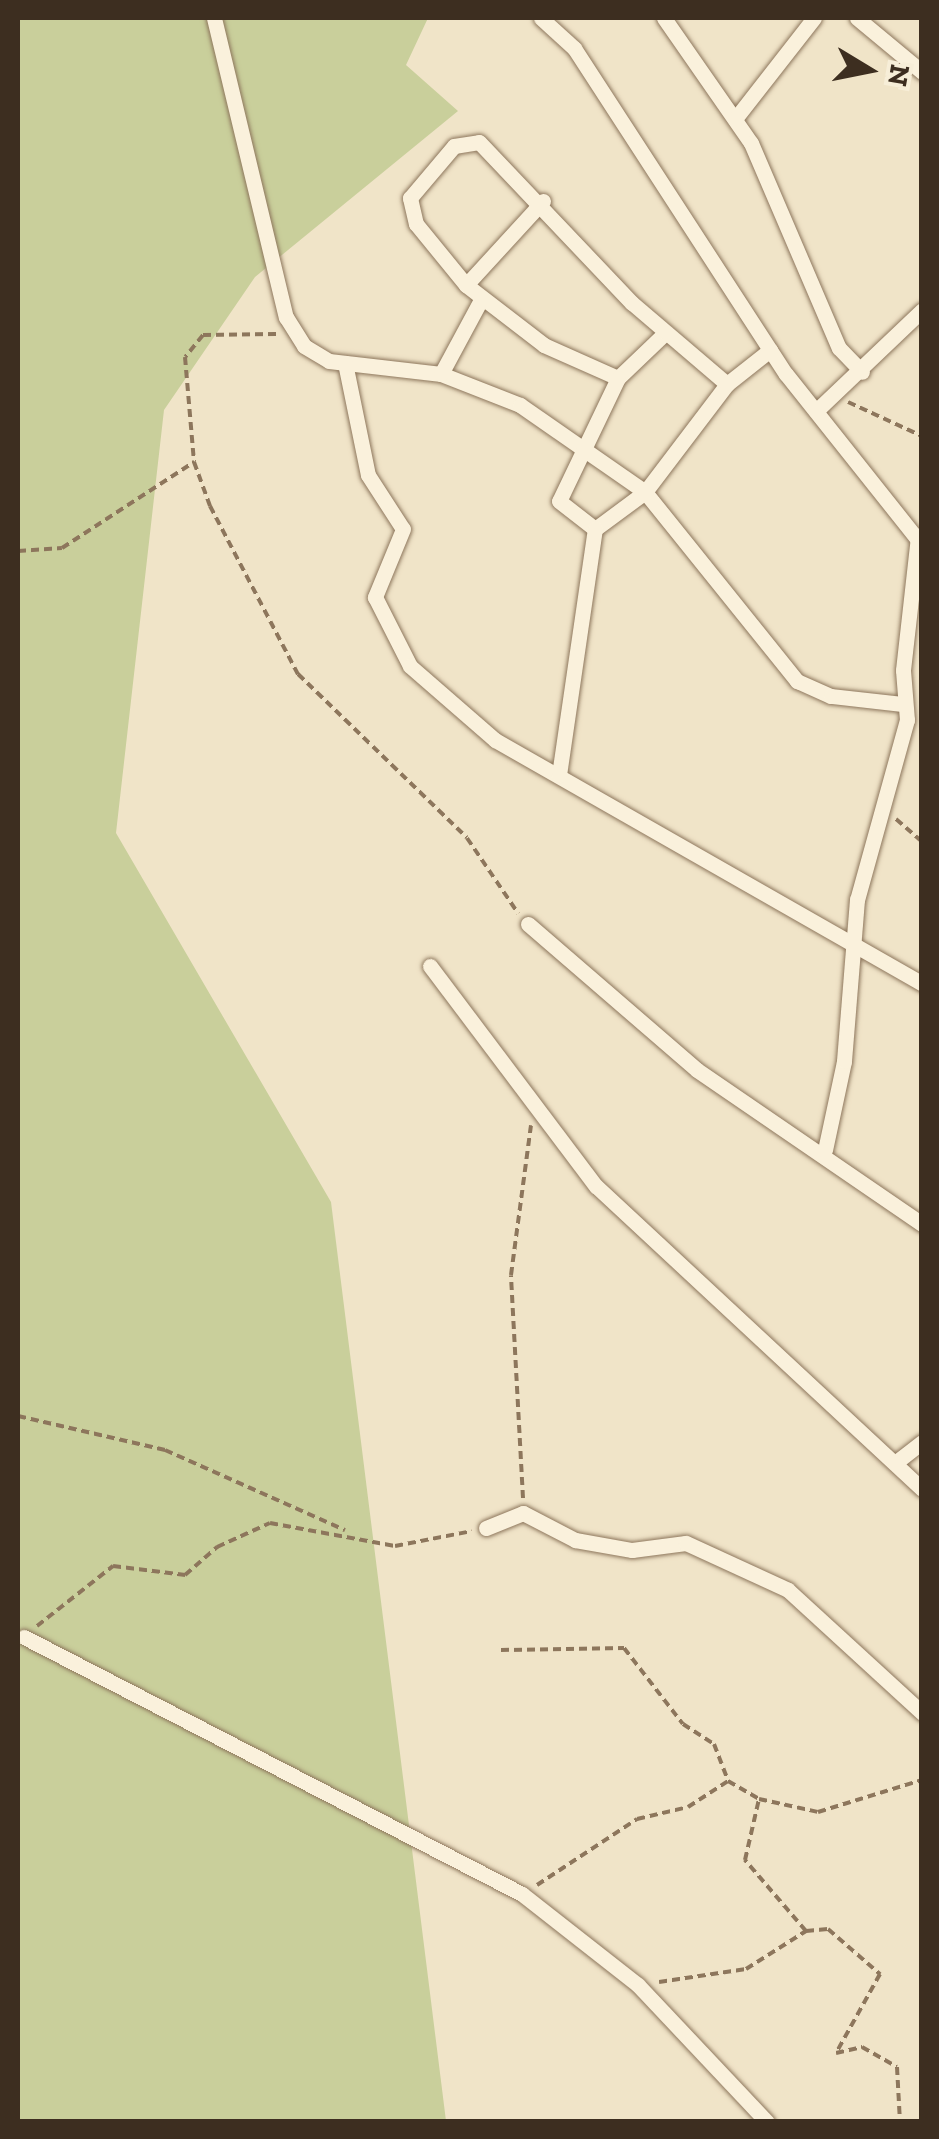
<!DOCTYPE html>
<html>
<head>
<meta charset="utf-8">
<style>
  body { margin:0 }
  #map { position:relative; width:939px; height:2139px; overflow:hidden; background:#f0e4c8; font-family:"Zilla Slab",serif }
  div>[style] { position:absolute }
  .green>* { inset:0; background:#c9cf9b }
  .path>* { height:4px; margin-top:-2px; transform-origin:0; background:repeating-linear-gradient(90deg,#8d765c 0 8px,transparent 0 13px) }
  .roads { filter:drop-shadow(0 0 2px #8d765c) drop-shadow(0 0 2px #8d765c) }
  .street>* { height:15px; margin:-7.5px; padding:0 7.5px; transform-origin:7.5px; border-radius:7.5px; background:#faf1dc }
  span { translate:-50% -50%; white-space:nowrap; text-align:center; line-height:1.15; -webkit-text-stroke:8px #f7eed8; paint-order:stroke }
  .frame { position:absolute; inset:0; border:20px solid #3d2e20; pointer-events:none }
  .north { position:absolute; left:819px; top:20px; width:100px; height:100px; -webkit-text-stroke:8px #f7eed8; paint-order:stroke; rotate:100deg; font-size:28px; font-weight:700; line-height:40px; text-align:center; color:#3d2e20 }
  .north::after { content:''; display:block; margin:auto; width:35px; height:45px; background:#3d2e20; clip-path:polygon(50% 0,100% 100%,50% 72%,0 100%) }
</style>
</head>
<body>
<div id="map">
  <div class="green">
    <div style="clip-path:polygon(18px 18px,428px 18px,406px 65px,458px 111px,255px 277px,164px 410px,116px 833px,331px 1202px,446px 2121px,18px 2121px)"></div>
  </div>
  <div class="path">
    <div style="left:276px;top:334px;width:73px;rotate:179.2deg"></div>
    <div style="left:203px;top:335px;width:28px;rotate:129deg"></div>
    <div style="left:185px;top:357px;width:105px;rotate:85.1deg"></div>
    <div style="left:194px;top:462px;width:47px;rotate:70deg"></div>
    <div style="left:210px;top:506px;width:190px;rotate:62.4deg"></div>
    <div style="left:298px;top:674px;width:235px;rotate:44.1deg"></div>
    <div style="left:467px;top:838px;width:91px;rotate:55.8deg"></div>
    <div style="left:848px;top:402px;width:81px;rotate:24.7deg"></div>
    <div style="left:18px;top:551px;width:44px;rotate:-3.9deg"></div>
    <div style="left:62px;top:548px;width:158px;rotate:-33.1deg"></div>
    <div style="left:896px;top:819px;width:35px;rotate:41deg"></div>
    <div style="left:18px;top:1416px;width:151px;rotate:13deg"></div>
    <div style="left:165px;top:1450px;width:197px;rotate:24deg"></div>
    <div style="left:523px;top:1498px;width:223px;rotate:-93.1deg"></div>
    <div style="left:511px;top:1275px;width:151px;rotate:-82.4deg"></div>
    <div style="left:37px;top:1626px;width:97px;rotate:-38.3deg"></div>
    <div style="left:113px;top:1566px;width:73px;rotate:7.1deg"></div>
    <div style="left:185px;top:1575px;width:43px;rotate:-41.2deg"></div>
    <div style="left:217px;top:1547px;width:58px;rotate:-24.4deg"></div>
    <div style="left:270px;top:1523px;width:127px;rotate:10.4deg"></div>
    <div style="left:395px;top:1546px;width:78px;rotate:-11deg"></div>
    <div style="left:501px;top:1650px;width:123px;rotate:-0.9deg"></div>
    <div style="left:624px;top:1648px;width:96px;rotate:52.2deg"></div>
    <div style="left:683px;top:1724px;width:37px;rotate:33deg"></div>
    <div style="left:714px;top:1744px;width:40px;rotate:69deg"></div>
    <div style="left:728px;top:1781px;width:36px;rotate:30deg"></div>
    <div style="left:759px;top:1799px;width:60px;rotate:12.4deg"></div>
    <div style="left:818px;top:1812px;width:109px;rotate:-17.1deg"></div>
    <div style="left:537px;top:1885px;width:120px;rotate:-33.4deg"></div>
    <div style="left:637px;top:1819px;width:52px;rotate:-13.2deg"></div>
    <div style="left:688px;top:1807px;width:48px;rotate:-33deg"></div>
    <div style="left:806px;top:1931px;width:22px;rotate:-5deg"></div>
    <div style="left:828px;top:1929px;width:69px;rotate:40.9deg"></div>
    <div style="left:880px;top:1974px;width:90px;rotate:119.1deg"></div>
    <div style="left:836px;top:2053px;width:27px;rotate:-13deg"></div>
    <div style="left:862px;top:2047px;width:40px;rotate:29.7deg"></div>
    <div style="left:897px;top:2067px;width:55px;rotate:86.9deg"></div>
    <div style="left:659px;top:1982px;width:88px;rotate:-8.5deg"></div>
    <div style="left:746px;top:1969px;width:71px;rotate:-32.3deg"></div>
    <div style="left:806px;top:1931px;width:94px;rotate:-130.7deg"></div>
    <div style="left:745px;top:1860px;width:63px;rotate:-77.1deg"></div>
  </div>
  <div class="roads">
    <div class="street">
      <div style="left:214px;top:18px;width:308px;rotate:76.5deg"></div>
      <div style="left:286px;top:317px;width:34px;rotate:58deg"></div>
      <div style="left:304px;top:346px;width:29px;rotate:31deg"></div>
      <div style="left:329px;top:361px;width:113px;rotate:6.6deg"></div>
      <div style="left:441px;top:374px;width:85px;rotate:21.4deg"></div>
      <div style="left:520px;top:405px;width:152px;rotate:34.8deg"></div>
      <div style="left:645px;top:492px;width:243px;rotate:51.2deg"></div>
      <div style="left:797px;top:681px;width:37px;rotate:24deg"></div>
      <div style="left:831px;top:696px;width:71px;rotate:6.4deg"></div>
      <div style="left:541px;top:18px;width:45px;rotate:42.3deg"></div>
      <div style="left:574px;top:48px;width:389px;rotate:57deg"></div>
      <div style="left:786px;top:374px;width:218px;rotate:51.5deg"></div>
      <div style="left:664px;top:18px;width:152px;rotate:55.2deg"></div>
      <div style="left:751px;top:143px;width:223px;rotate:66.8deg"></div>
      <div style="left:839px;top:348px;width:33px;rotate:46deg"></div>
      <div style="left:857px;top:18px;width:85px;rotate:39.7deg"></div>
      <div style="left:735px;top:119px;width:128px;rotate:-52deg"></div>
      <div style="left:466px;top:285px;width:114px;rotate:-47.5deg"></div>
      <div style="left:664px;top:334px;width:64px;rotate:136.3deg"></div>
      <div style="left:618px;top:378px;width:81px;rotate:-156deg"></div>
      <div style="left:544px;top:345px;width:98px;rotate:-142.4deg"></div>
      <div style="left:466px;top:285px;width:79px;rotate:-129.3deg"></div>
      <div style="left:416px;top:224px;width:27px;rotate:-103deg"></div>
      <div style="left:410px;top:198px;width:68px;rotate:-49.8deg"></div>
      <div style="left:454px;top:146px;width:25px;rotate:-9deg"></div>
      <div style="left:479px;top:142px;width:222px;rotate:46.5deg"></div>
      <div style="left:632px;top:303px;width:125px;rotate:40.5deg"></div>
      <div style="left:345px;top:363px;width:114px;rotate:78.4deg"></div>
      <div style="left:368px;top:475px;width:64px;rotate:57.1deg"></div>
      <div style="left:403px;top:529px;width:74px;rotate:112.4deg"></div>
      <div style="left:375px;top:597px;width:77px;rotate:63.1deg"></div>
      <div style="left:410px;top:666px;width:113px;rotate:41deg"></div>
      <div style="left:495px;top:740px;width:492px;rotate:29.7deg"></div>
      <div style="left:441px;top:374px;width:86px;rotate:-61.7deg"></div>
      <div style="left:618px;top:378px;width:136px;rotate:115.6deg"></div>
      <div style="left:559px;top:501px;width:46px;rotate:37.9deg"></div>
      <div style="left:595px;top:529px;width:62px;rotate:-36.5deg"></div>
      <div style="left:645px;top:492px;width:136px;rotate:-52.8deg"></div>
      <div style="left:727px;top:384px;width:55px;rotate:-38.3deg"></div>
      <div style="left:816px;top:411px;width:146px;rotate:-43.6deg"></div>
      <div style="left:559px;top:775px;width:249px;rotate:-81.7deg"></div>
      <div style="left:528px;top:924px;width:223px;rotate:40.8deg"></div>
      <div style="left:697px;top:1070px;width:273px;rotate:34.4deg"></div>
      <div style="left:430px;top:966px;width:276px;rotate:53deg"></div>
      <div style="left:596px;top:1186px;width:445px;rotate:42.9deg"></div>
      <div style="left:825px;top:1150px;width:91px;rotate:-77.9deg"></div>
      <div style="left:844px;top:1061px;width:162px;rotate:-85.4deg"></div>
      <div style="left:857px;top:900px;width:187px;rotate:-74.5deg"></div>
      <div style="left:907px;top:720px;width:50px;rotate:-94.6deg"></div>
      <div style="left:903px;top:670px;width:135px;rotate:-83.6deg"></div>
      <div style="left:895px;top:1463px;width:34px;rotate:-38deg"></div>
      <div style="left:486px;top:1528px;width:40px;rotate:-22deg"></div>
      <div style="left:523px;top:1513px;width:59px;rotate:27.4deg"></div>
      <div style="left:575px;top:1540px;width:58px;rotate:10deg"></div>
      <div style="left:632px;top:1550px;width:54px;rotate:-7.4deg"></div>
      <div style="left:686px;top:1543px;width:112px;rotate:24.7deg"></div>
      <div style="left:788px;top:1590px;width:182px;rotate:42.5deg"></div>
      <div style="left:24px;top:1637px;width:560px;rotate:27.3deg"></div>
      <div style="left:522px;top:1894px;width:147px;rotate:38.1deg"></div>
      <div style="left:638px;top:1985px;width:188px;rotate:46.7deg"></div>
    </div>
  </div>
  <div class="frame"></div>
  <div class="north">N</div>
</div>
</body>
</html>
